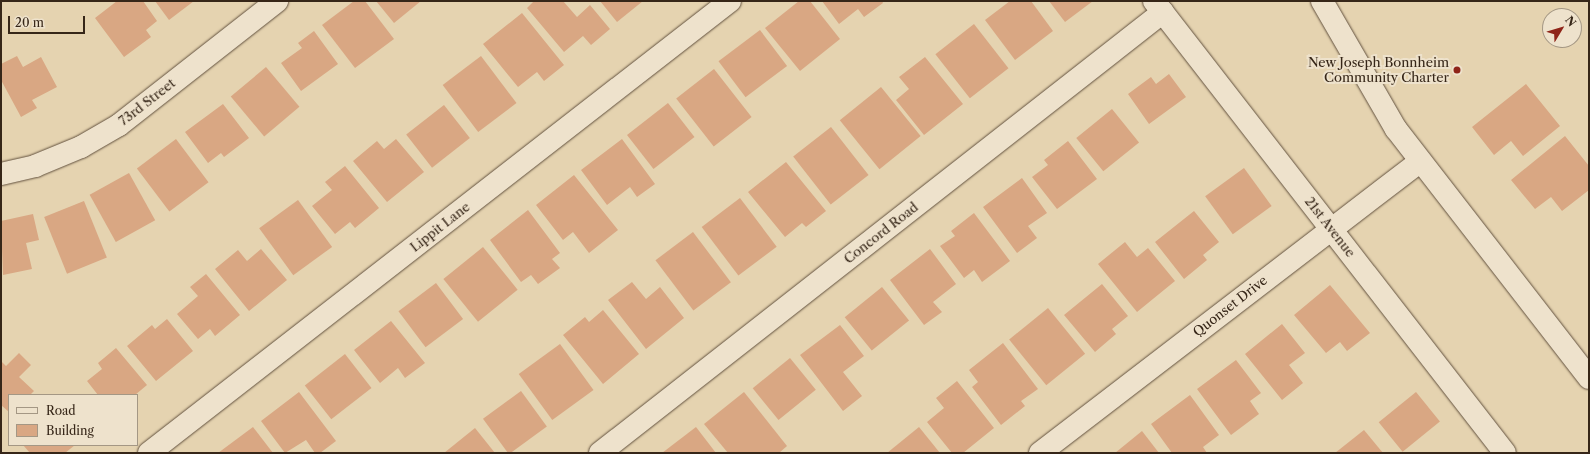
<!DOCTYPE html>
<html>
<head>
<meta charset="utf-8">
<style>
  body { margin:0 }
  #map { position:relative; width:1590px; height:454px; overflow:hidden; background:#e5d3b0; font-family:"Libre Caslon Text",serif }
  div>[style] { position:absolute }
  .building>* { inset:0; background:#d9a783; transform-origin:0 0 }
  .roads { filter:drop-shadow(0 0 1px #62513e) drop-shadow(0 0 1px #62513e) }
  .minor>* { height:22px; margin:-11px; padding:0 11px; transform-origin:11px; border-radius:11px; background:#eee2cc }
  .tertiary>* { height:22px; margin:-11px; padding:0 11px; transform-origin:11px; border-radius:11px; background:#eee2cc }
  .dots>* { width:11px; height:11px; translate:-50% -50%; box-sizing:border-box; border:2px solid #eee2cc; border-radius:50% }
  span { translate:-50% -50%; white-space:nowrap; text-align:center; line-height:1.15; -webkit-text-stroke:4px #eee2cc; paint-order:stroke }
  .poi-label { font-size:13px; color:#362618 }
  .right { translate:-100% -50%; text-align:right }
  .street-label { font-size:13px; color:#362618 }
  .frame { position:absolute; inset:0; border:2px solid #362618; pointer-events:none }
  .legend { position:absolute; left:8px; top:394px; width:130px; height:52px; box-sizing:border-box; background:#eee2cc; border:1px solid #a49784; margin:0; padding:5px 7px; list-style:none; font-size:12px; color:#362618 }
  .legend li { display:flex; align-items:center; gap:8px; height:20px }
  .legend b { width:20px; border:1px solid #a49784 }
  .north { position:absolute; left:1542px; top:8px; width:40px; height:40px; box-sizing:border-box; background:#eee2cc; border:1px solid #a49784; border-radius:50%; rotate:52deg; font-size:11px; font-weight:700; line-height:16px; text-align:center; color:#362618 }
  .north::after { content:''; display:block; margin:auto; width:14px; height:18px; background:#8f2418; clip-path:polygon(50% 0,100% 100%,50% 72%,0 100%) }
  .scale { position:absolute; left:8px; top:16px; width:77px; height:18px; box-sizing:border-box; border:2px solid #362618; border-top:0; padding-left:5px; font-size:12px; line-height:14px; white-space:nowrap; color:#362618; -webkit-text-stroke:3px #eee2cc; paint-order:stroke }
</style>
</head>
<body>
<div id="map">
  <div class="building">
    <div style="clip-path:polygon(117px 1px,143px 1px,157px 21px,146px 30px,151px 37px,124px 57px,95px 18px)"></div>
    <div style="clip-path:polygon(155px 1px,194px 1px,169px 20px)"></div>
    <div style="clip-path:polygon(354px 1px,365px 1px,394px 39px,355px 68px,322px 25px)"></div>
    <div style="clip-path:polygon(376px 1px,421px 1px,394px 23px)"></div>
    <div style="clip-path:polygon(534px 1px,563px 1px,577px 17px,590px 5px,610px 29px,591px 45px,583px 36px,564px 52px,527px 8px)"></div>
    <div style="clip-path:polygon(600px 1px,643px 1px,617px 22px)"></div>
    <div style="clip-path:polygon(799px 1px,810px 1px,840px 39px,800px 71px,765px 28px)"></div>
    <div style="clip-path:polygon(822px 1px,882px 1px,883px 3px,864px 17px,858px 9px,839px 24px)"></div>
    <div style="clip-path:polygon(1010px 1px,1031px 1px,1053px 31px,1015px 60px,985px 20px)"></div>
    <div style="clip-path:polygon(1049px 1px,1093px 1px,1065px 22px)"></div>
    <div style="clip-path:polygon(522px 13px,564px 65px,544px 81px,537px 72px,518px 87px,483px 44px)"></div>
    <div style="left:974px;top:24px;width:56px;height:49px;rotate:52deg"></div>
    <div style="left:760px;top:30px;width:45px;height:52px;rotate:53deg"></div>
    <div style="clip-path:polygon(314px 31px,338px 64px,301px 91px,281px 63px,302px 48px,298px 43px)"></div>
    <div style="clip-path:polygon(17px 56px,23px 67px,41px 57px,57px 87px,32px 100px,37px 108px,21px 117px,1px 80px,1px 64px)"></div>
    <div style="left:481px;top:56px;width:59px;height:48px;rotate:53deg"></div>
    <div style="clip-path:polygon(925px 57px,963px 104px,924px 135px,896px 100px,909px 89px,899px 77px)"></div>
    <div style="left:266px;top:67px;width:52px;height:46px;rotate:50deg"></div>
    <div style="left:714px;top:69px;width:61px;height:48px;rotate:52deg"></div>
    <div style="clip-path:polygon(1169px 74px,1186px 97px,1149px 124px,1128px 94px,1151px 77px,1156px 84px)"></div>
    <div style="clip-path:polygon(1526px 84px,1560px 126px,1523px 156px,1511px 141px,1494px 155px,1472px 127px)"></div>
    <div style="left:881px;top:87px;width:63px;height:53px;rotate:51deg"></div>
    <div style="left:668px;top:103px;width:43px;height:52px;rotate:52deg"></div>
    <div style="clip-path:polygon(223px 104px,249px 138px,224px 157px,221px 153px,208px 163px,185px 132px)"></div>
    <div style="left:444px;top:105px;width:42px;height:48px;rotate:52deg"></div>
    <div style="left:1112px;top:109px;width:43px;height:46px;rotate:51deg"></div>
    <div style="left:831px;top:127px;width:61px;height:48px;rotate:52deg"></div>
    <div style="clip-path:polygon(1565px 136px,1589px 166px,1589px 190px,1562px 211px,1551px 197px,1535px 209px,1511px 180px)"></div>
    <div style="left:176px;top:139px;width:54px;height:49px;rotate:53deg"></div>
    <div style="clip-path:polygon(396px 139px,424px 172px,387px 202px,353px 161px,377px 141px,384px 149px)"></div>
    <div style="clip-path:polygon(622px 139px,655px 184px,637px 197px,630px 187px,607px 205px,581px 170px)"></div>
    <div style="clip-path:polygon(1068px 141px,1097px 179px,1057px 209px,1032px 177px,1048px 165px,1044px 160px)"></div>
    <div style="clip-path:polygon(786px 162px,826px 211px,806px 227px,802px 223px,785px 237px,748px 192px)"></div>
    <div style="clip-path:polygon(345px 166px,379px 208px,355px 228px,350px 222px,335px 234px,312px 206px,332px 190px,325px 182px)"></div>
    <div style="left:1244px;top:168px;width:47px;height:48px;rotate:54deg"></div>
    <div style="left:129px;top:173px;width:54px;height:45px;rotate:61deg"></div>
    <div style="clip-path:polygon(574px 175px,618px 230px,589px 253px,573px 232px,563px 240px,536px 205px)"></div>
    <div style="clip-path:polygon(1022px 178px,1047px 213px,1028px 226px,1037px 238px,1017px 253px,983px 207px)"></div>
    <div style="left:740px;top:198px;width:61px;height:48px;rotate:53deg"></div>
    <div style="left:298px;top:200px;width:58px;height:48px;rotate:54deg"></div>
    <div style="left:84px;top:201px;width:61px;height:43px;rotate:68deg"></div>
    <div style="clip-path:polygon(528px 210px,560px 253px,552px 259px,560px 268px,538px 284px,531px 275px,521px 282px,490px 240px)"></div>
    <div style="clip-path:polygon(1194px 211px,1219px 242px,1203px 255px,1207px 260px,1184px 279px,1155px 242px)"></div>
    <div style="clip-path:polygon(974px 213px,1010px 261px,982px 282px,974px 270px,964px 278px,940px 246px,955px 236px,951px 231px)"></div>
    <div style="clip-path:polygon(33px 214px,39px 240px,26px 243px,32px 269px,3px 275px,1px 221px)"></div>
    <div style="left:693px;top:232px;width:63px;height:47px;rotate:53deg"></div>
    <div style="clip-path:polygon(1125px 242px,1137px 257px,1148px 248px,1175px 281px,1137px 312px,1098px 264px)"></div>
    <div style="left:483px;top:247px;width:55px;height:51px;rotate:51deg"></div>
    <div style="clip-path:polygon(261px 249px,287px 280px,249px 311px,215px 269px,238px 250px,247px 261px)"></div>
    <div style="clip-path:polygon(930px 249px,956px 284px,933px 302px,942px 312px,924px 325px,890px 280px)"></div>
    <div style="clip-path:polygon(206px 274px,240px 315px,215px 336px,210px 329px,198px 339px,177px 314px,198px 296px,190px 287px)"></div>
    <div style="clip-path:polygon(632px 282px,646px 299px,660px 287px,684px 318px,646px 349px,608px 300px)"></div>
    <div style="left:436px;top:283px;width:45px;height:47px;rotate:53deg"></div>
    <div style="clip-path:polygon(1102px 284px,1128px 316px,1112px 329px,1116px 334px,1095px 352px,1064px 315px)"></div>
    <div style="clip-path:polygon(1330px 285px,1370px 333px,1347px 351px,1340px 342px,1326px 353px,1294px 315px)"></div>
    <div style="left:882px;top:287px;width:43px;height:48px;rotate:51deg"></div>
    <div style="left:1048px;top:308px;width:59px;height:50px;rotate:51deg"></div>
    <div style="clip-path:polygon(603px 310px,639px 354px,603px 384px,563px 335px,585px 317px,589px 322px)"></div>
    <div style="clip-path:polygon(167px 319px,193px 351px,156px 381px,127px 346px,152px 325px,155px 329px)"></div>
    <div style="clip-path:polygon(391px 321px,425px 363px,405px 378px,398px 368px,380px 383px,354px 350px)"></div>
    <div style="clip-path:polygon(1282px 324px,1305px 353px,1289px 365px,1303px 383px,1282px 400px,1245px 354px)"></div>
    <div style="clip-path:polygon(840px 325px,864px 356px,843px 372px,862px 396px,843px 411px,800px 355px)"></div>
    <div style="clip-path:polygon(1003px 343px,1038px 389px,1021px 401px,1025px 406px,1001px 425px,972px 387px,978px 382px,969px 370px)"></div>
    <div style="left:560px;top:344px;width:57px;height:51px;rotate:54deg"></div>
    <div style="clip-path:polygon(116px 348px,147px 385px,135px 395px,98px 395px,87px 381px,102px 369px,98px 363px)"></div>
    <div style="clip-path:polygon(19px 353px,31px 365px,19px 377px,34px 391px,30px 395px,9px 395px,9px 412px,1px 405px,1px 361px,6px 366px)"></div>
    <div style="left:345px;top:354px;width:43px;height:51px;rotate:52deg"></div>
    <div style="left:790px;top:358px;width:41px;height:48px;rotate:51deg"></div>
    <div style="clip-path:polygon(1236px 360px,1261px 393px,1250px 401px,1259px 414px,1231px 435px,1197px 389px)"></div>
    <div style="clip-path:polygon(957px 381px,994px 428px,963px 453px,952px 453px,927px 422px,944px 408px,936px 398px)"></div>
    <div style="left:521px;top:391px;width:44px;height:47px;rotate:54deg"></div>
    <div style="clip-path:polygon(299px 392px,336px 441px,320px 453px,315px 453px,306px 440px,285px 453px,261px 421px)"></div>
    <div style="clip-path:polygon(744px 392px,787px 446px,779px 453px,728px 453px,704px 424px)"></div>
    <div style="left:1416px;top:392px;width:38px;height:48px;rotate:51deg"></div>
    <div style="clip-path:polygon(1190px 395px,1219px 435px,1203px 447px,1207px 453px,1172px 453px,1151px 424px)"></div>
    <div style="clip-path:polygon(253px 427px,273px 453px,218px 453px)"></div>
    <div style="clip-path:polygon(696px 427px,716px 453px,662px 453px)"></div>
    <div style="clip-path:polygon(919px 427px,940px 453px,887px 453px)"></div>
    <div style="clip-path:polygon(475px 428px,495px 453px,444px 453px)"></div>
    <div style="clip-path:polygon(1364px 430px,1383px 453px,1335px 453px)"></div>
    <div style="clip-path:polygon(1142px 431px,1159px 453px,1115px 453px)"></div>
    <div style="clip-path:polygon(23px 445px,75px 445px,65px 453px,30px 453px)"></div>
  </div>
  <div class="roads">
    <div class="minor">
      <div style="left:1px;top:174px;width:35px;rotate:-13deg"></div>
      <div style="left:35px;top:166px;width:50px;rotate:-22.4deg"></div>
      <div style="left:81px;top:147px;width:44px;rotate:-30.1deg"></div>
      <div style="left:119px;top:125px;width:201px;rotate:-38.1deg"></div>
      <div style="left:149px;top:453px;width:736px;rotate:-37.88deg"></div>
      <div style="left:600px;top:453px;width:715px;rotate:-38.07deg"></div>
      <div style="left:1040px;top:453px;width:479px;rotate:-37.5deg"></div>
    </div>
    <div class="tertiary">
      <div style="left:1154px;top:1px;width:572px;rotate:52.17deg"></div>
      <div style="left:1322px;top:1px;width:148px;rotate:60deg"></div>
      <div style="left:1396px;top:129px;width:315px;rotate:52.2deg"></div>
    </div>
  </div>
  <div class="dots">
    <div style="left:1457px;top:70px;background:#8f2418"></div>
  </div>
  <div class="poi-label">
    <span class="right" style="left:1449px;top:70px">New Joseph Bonnheim<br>Community Charter</span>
  </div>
  <div class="street-label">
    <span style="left:147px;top:102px;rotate:-38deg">73rd Street</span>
    <span style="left:440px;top:227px;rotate:-38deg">Lippit Lane</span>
    <span style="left:1330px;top:227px;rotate:52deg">21st Avenue</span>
    <span style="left:881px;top:233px;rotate:-38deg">Concord Road</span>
    <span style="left:1230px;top:306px;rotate:-38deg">Quonset Drive</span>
  </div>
  <div class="frame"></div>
  <ul class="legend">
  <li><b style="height:5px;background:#eee2cc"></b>Road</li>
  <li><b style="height:11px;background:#d9a783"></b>Building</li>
  </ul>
  <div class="north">N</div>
  <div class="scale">20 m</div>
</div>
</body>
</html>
